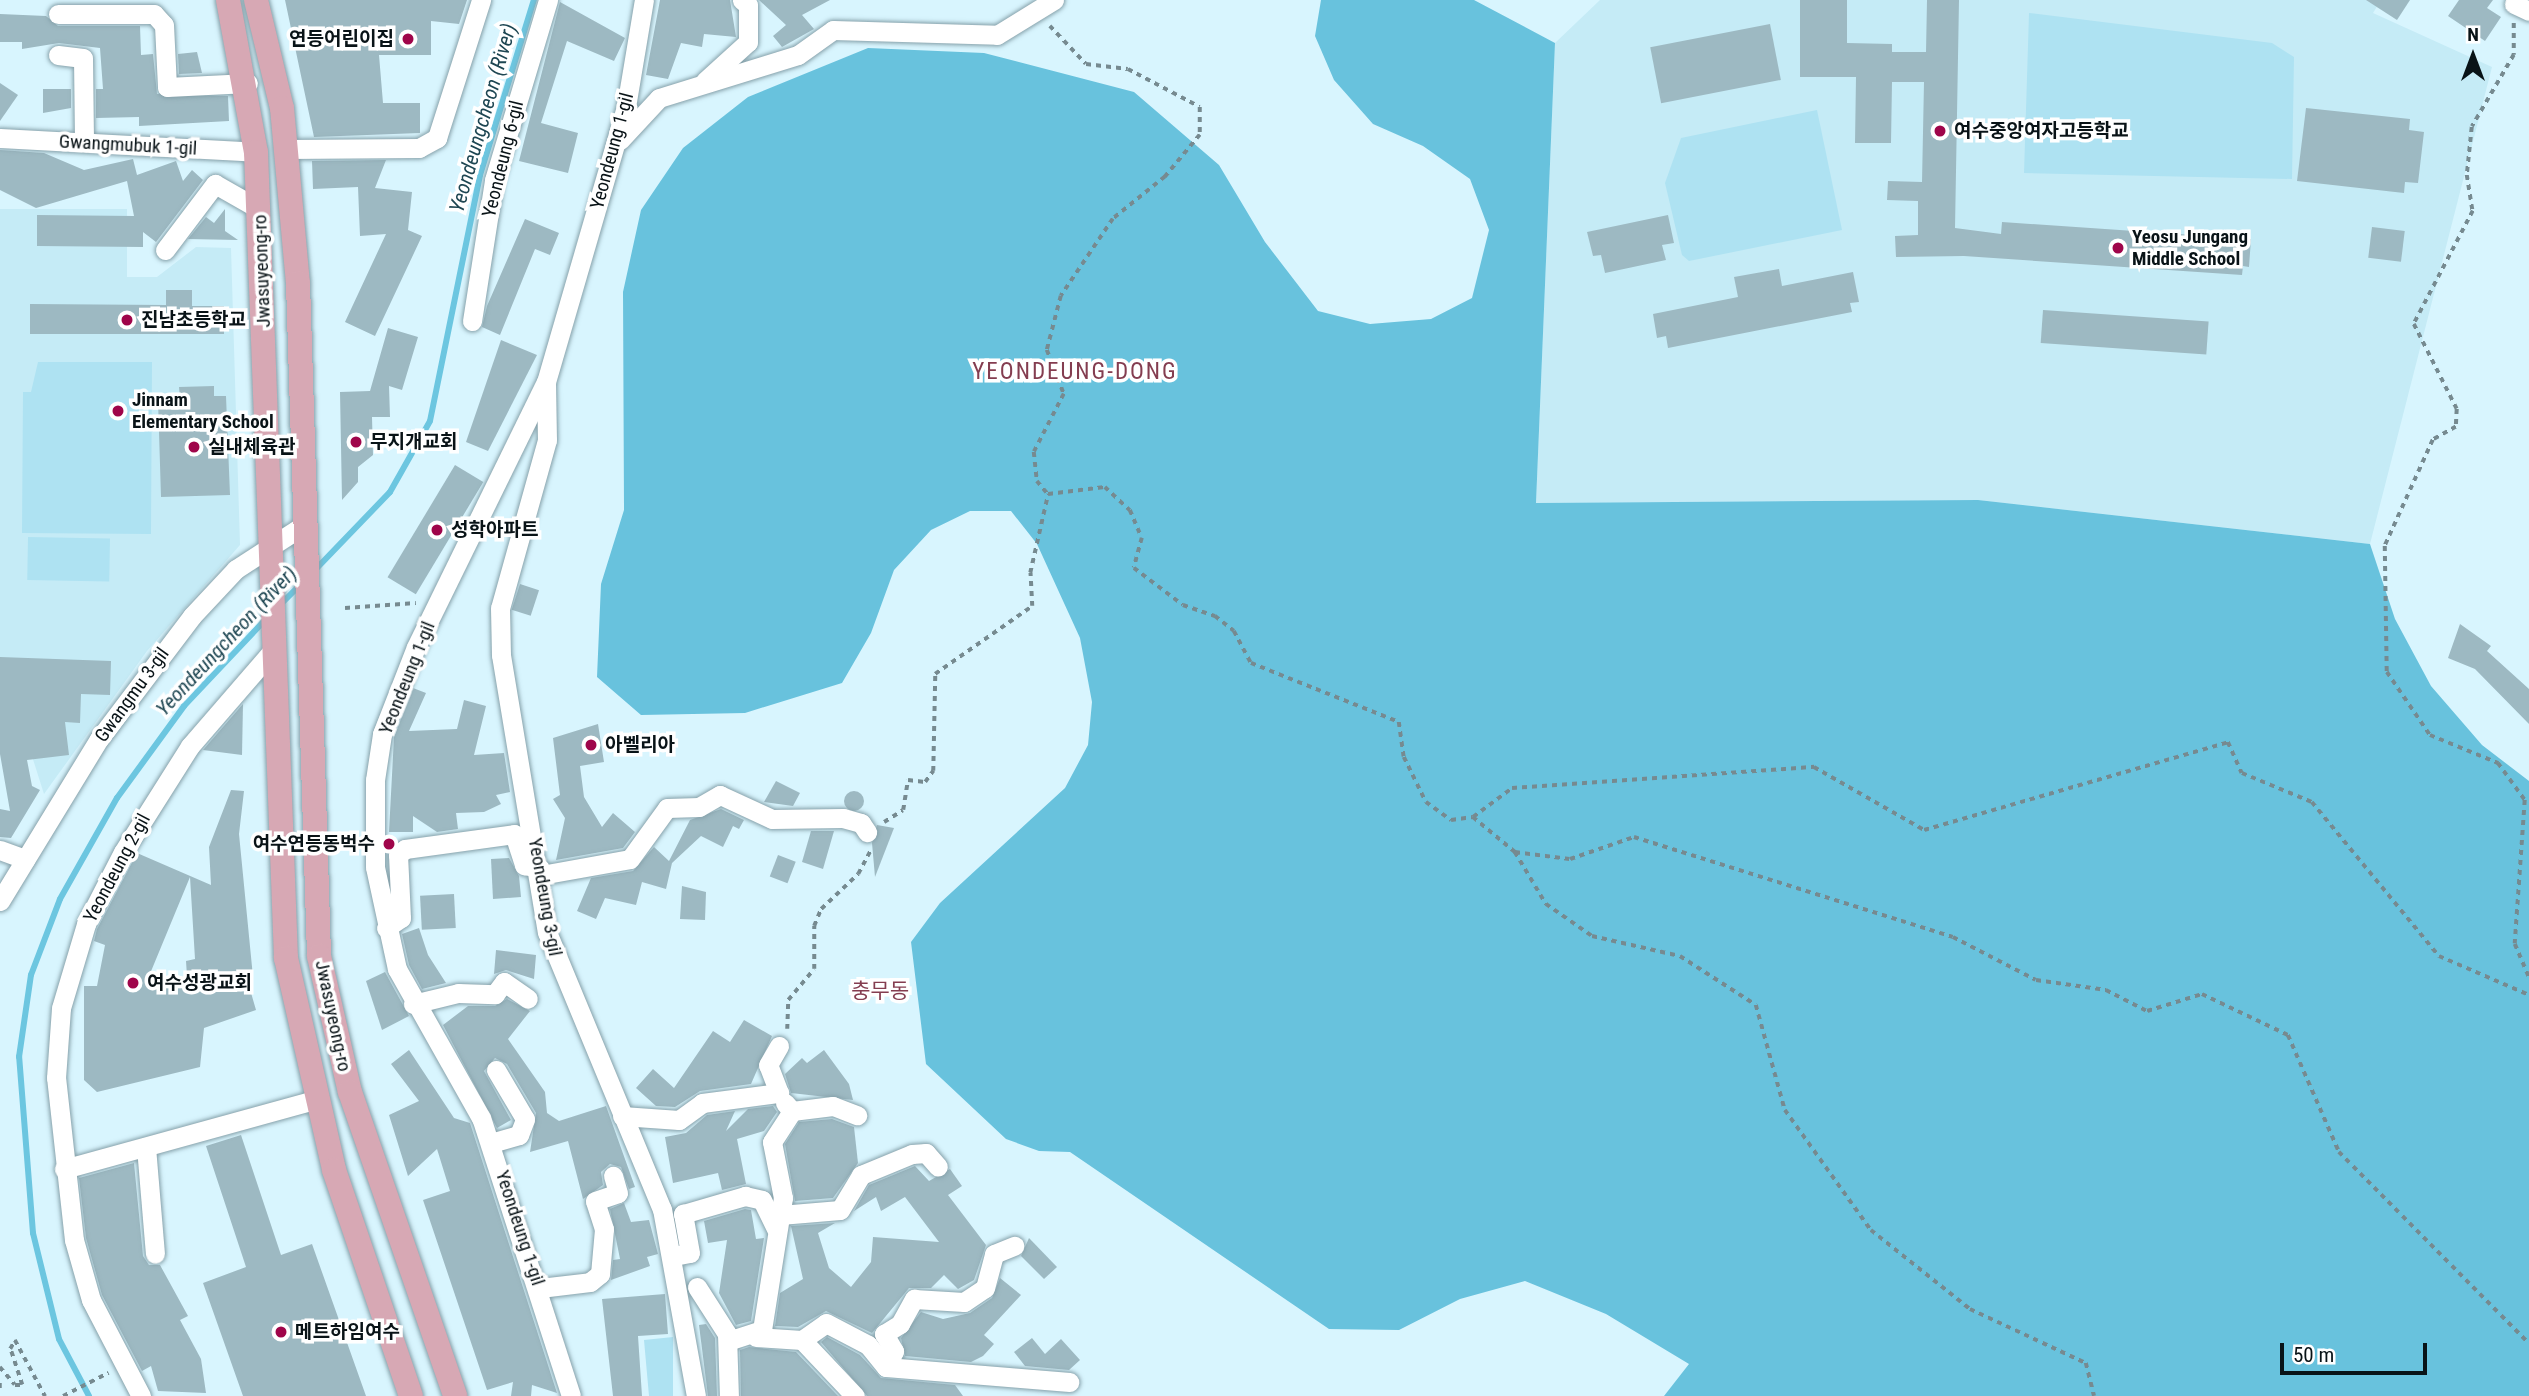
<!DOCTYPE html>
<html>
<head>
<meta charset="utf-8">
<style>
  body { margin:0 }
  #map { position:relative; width:2529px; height:1396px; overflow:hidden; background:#d8f5fe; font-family:"Roboto Condensed","Noto Sans KR",sans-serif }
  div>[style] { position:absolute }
  .built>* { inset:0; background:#c5ebf6 }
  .green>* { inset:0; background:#aee2f2; transform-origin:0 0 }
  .forest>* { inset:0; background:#68c2dd }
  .stream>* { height:6px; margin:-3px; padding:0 3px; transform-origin:3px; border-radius:3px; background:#6cc6e0 }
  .building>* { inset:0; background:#9db9c2; transform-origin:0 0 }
  .round { border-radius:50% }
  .path>* { height:3.5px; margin-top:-1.75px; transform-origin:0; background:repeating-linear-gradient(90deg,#768a90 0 5px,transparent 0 10px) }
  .roads { filter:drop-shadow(0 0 2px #86a1aa) drop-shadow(0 0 2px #86a1aa) }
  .minor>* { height:19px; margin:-9.5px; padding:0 9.5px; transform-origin:9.5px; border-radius:9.5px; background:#fff }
  .major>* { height:24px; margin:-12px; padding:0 12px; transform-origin:12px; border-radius:12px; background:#d7a8b4 }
  .dots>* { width:19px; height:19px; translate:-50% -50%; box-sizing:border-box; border:4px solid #fff; border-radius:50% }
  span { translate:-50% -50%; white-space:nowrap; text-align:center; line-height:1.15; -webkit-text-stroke:7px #fff; paint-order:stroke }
  .poi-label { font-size:19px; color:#091317; font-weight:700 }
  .right { translate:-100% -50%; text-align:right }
  .left { translate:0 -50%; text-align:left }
  .street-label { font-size:19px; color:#091317 }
  .water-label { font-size:21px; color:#1e4652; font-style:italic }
  .neighbourhood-label { font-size:21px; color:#843d50 }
  .quarter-label { font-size:23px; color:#843d50; letter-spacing:2px }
  .north { position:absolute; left:2438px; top:21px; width:70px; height:70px; -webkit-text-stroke:5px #fff; paint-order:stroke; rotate:0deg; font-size:19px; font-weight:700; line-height:28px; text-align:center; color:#091317 }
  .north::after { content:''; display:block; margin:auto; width:24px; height:32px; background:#091317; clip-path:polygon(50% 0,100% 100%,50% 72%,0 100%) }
  .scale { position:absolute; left:2280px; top:1343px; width:147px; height:32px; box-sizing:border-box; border:4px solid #091317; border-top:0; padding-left:9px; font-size:21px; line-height:24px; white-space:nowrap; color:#091317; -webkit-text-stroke:5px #fff; paint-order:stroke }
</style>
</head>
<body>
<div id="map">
  <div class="built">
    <div style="clip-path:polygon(1600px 0,2381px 0,2373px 13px,2492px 67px,2370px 544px,1978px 500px,1536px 503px,1555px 43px)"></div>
    <div style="clip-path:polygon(0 209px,127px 209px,127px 277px,157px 277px,196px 247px,231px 248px,240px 545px,147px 651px,44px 794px,17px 709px,0 701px)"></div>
  </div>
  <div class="green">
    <div style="clip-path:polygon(2029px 13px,2272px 43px,2294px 57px,2292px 179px,2024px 173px)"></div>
    <div style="clip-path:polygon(1817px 110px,1842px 230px,1689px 261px,1682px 255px,1665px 183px,1681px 138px)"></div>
    <div style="clip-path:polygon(38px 362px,152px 362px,151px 534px,22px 533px,23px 392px,31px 392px)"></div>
    <div style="left:28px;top:537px;width:82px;height:43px;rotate:1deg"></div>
    <div style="clip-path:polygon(673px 1337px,673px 1396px,649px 1396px,644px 1340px)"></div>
  </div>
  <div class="forest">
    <div style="clip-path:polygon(1321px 0,1474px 0,1555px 43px,1536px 503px,1978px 500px,2370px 544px,2395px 619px,2431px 686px,2482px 745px,2529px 781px,2529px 1396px,1664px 1396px,1689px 1364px,1606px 1314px,1525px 1281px,1460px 1299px,1399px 1330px,1329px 1329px,1070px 1152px,1039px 1151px,1006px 1139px,926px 1064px,911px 942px,940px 903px,1065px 788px,1088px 745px,1092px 702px,1080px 638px,1037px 544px,1011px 511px,970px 511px,931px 530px,894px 570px,871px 633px,842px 683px,745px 713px,641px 715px,597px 677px,601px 584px,624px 510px,623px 292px,641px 210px,683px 148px,748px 97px,868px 48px,984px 53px,1134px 92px,1219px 165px,1265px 242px,1318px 311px,1370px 324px,1431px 319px,1472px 298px,1489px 230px,1470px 179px,1423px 146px,1373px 124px,1334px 80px,1315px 36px)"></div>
  </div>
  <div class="stream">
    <div style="left:315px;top:570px;width:108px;rotate:-46.1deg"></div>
    <div style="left:390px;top:492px;width:81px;rotate:-60.6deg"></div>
    <div style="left:430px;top:421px;width:251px;rotate:-78.5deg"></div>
    <div style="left:480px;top:175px;width:183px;rotate:-72.9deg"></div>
    <div style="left:280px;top:605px;width:28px;rotate:-45deg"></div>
    <div style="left:89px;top:1396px;width:64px;rotate:-117.8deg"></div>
    <div style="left:59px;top:1339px;width:109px;rotate:-103.8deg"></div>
    <div style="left:33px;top:1233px;width:177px;rotate:-94.5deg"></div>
    <div style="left:19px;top:1057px;width:83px;rotate:-81.7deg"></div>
    <div style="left:31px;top:975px;width:81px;rotate:-69.1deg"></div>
    <div style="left:60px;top:899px;width:116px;rotate:-60.6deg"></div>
    <div style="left:117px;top:798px;width:114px;rotate:-53.9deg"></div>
    <div style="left:184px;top:706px;width:118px;rotate:-46.7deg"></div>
  </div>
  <div class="building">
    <div style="clip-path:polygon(285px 0,467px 0,459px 24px,431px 21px,431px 55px,379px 55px,383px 103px,420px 103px,420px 133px,314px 137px)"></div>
    <div style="clip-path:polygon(660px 0,730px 0,736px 37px,704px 34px,702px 47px,681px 43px,668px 79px,646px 75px)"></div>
    <div style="clip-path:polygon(759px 0,830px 0,802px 15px,814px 29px,782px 47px,773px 36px,786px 25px)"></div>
    <div style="clip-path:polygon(1800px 0,1847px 0,1847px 43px,1892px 44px,1892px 52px,1926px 52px,1927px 0,1959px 0,1955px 228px,2001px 234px,2002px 222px,2251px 239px,2249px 267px,2243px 266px,2242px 275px,1964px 256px,1896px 257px,1895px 236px,1918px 235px,1918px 201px,1887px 200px,1888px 181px,1922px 182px,1924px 82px,1892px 82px,1891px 143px,1855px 143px,1856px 77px,1800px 77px)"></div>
    <div style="clip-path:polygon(2366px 0,2410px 0,2397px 20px)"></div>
    <div style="clip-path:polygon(2459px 0,2493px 0,2487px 8px,2501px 17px,2485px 41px,2448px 16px)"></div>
    <div style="clip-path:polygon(560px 2px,625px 38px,614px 61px,567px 41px,541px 123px,578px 133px,568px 173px,519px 161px)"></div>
    <div style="clip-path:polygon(0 14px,46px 16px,58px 26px,140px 26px,141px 55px,153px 54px,157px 94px,228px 96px,229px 121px,139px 126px,139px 117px,96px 118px,96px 89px,103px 89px,100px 48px,59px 43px,22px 49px,22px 42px,0 42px)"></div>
    <div style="left:1770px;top:24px;width:57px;height:122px;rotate:79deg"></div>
    <div style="clip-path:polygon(197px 52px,202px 73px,179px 74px,178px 54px)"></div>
    <div style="clip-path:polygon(0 83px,18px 95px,0 121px)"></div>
    <div style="clip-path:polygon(43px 89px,71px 89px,71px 108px,43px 113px)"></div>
    <div style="clip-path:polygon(2306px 108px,2410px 119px,2409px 130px,2424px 132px,2418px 183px,2405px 182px,2404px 193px,2297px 181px)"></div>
    <div style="clip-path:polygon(0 150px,44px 153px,84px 170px,133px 159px,137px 175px,176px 161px,183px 181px,192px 170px,203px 180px,156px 242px,143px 232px,143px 247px,37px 246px,37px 215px,134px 216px,127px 181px,36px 208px,0 190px)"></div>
    <div style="clip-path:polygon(386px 160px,375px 188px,412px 192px,408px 230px,422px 236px,375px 336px,345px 322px,386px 234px,360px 236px,358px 187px,313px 189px,312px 161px)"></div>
    <div style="clip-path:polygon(225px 209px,225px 231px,238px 240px,188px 239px,206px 217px,214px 223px)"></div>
    <div style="clip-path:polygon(1668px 215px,1674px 243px,1662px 245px,1666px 260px,1605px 273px,1601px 255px,1593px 256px,1587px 232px)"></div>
    <div style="clip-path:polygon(525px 219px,559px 233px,550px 255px,535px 249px,500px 335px,482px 327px,487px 306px)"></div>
    <div style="left:2372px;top:227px;width:33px;height:31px;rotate:7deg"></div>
    <div style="clip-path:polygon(1779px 269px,1782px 286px,1853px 272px,1859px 302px,1850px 303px,1852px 312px,1668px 348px,1666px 336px,1657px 338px,1653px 314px,1738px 297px,1734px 277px)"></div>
    <div style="clip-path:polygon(166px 290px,192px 290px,192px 306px,224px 306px,224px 334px,30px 334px,30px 304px,166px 305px)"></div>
    <div style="left:2043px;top:310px;width:166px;height:33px;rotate:4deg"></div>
    <div style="clip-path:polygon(388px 328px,418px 337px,402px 390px,389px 386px,390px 417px,372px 417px,373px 455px,358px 467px,358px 482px,342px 500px,340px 392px,370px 391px)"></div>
    <div style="clip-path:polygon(501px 340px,537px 355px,488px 451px,466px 442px)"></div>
    <div style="clip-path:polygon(214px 386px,214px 396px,226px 396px,230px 495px,161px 497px,158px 400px,180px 399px,179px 387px)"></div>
    <div style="left:455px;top:465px;width:33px;height:131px;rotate:31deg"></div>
    <div style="left:520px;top:584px;width:20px;height:27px;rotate:18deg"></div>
    <div style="clip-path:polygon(2460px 624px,2491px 646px,2487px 651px,2529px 689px,2529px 724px,2475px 669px,2448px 658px)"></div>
    <div style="clip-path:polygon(0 657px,111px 661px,110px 695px,81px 694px,80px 723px,65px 722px,69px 755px,27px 760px,32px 786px,40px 790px,11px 838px,0 837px,0 809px,10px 811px,0 754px)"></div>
    <div style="clip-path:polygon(413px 688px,426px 693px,409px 731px,457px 729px,464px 700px,486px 706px,474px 755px,504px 753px,510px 792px,496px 795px,501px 804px,484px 812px,456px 813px,458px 829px,437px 832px,413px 816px,413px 832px,389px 832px,394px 737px)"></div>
    <div style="clip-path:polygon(243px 704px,242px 755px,203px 750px)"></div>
    <div style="clip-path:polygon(598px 724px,604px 762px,580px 766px,584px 797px,602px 827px,613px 813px,635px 832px,623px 848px,556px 860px,565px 818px,553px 799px,560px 795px,553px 738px)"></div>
    <div style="clip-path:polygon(776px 781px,800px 793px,793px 806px,764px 802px)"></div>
    <div style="clip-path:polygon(evenodd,231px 790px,244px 791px,239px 834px,253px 977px,247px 979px,256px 1010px,204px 1028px,200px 1067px,97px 1092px,84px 1080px,84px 986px,97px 986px,105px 945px,94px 941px,97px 929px,137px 853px,211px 885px,209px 847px,231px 790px,190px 877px,195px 959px,186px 961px,187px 976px,147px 981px,190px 877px)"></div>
    <div class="round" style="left:844px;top:791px;width:20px;height:20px"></div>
    <div style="clip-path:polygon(721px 809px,744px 820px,739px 829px,733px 826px,723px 847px,701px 836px,672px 863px,666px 889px,642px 882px,636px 905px,605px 898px,596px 919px,577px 911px,591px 878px,633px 871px,654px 847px,669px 861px,690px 820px)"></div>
    <div style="clip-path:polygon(877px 825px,894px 828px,875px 877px,872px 843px)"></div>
    <div style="clip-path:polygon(811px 831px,834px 831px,823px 869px,802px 862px)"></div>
    <div style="left:778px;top:855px;width:19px;height:23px;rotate:21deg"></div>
    <div style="clip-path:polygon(509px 858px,519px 876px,521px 897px,493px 899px,491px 859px)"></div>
    <div style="clip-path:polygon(682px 886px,706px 892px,705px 920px,680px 919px)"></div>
    <div style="left:454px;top:894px;width:34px;height:34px;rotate:87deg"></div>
    <div style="clip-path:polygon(419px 928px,428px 955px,446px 983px,422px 989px,409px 965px,402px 934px)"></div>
    <div style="clip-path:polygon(496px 950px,536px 955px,534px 979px,506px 970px,494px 974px)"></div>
    <div style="clip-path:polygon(385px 972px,409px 1016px,382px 1030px,366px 981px)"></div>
    <div style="clip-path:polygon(507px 999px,530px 1011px,508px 1039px,545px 1092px,547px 1113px,559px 1121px,606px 1106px,635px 1187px,629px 1189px,621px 1167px,610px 1164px,601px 1172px,603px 1185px,583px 1199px,568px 1141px,530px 1152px,536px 1113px,507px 1064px,495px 1058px,484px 1071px,511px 1120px,497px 1128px,443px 1025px,468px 1006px,495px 1006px)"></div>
    <div style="clip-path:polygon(744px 1020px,772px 1036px,751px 1084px,700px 1091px,675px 1107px,656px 1106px,636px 1088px,653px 1069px,674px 1088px,713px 1031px,730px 1042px)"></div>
    <div style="clip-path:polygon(409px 1050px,454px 1118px,470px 1123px,557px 1393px,532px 1385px,531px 1396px,511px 1396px,513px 1382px,487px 1390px,423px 1200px,450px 1191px,437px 1149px,408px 1176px,389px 1115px,419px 1101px,391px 1064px)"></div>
    <div style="clip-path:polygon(824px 1050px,849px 1084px,853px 1100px,791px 1093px,785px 1074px,802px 1058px,807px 1063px)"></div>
    <div style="clip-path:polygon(773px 1106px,777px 1112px,764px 1131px,737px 1139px,746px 1184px,722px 1190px,718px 1173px,673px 1183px,665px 1137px,686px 1133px,707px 1115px,735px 1111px,726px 1131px,748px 1109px)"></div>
    <div style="clip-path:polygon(832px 1119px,854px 1127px,858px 1163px,833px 1198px,795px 1201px,785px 1144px,799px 1122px)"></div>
    <div style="clip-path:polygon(241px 1135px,281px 1255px,312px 1244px,366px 1396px,243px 1396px,203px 1283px,246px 1267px,206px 1146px)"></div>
    <div style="clip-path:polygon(134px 1163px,143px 1256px,149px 1265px,160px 1265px,188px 1316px,180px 1320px,201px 1359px,206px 1393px,158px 1391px,151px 1366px,142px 1371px,102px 1295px,86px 1238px,79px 1178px)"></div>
    <div style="clip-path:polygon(915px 1166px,929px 1181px,950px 1169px,962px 1186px,948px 1195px,986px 1245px,974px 1280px,958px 1289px,944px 1275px,931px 1288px,909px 1288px,872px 1333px,826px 1311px,798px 1327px,775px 1326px,780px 1293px,803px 1279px,791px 1226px,835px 1223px,818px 1233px,829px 1268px,851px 1287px,871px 1262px,873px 1237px,939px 1242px,905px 1197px,881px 1211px,876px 1197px,854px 1211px,869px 1185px)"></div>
    <div style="clip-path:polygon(624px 1203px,631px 1222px,649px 1220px,658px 1254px,647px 1257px,650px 1266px,611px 1280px,613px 1260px,620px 1259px,610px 1209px)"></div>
    <div style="clip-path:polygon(745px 1209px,751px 1210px,756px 1239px,764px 1238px,751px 1321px,736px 1325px,719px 1293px,727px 1240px,708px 1243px,704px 1221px)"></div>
    <div style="clip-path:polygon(1029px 1238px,1057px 1267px,1044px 1279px,1021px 1256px)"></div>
    <div style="clip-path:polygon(1000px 1278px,1021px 1295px,984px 1335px,994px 1344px,983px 1356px,971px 1362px,905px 1356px,901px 1338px,921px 1312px,943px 1319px,970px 1313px,992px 1298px)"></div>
    <div style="clip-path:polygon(665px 1294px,668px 1334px,638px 1336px,642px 1396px,613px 1396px,602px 1299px)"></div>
    <div style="clip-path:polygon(706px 1324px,715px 1338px,717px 1396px,708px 1396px,699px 1325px)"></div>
    <div style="clip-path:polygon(827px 1337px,860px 1355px,881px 1378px,955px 1385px,963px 1396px,867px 1396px,821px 1342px)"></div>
    <div style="clip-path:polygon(1032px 1338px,1045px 1354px,1061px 1339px,1080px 1360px,1069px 1370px,1025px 1366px,1014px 1352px)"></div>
    <div style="clip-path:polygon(749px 1347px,796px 1352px,838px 1396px,741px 1396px,740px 1350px)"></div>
  </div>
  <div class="path">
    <div style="left:2514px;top:23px;width:32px;rotate:90deg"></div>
    <div style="left:2514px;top:55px;width:83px;rotate:120.3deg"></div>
    <div style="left:2472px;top:127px;width:48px;rotate:95.9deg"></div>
    <div style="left:2467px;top:175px;width:36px;rotate:81deg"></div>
    <div style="left:2473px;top:211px;width:127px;rotate:117.6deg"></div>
    <div style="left:2414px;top:324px;width:95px;rotate:63.2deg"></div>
    <div style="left:2457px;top:409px;width:18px;rotate:93deg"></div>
    <div style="left:2456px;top:427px;width:26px;rotate:151deg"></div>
    <div style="left:2433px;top:440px;width:116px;rotate:114.4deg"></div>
    <div style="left:2385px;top:546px;width:126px;rotate:89.1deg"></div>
    <div style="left:2387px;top:672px;width:76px;rotate:55.7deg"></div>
    <div style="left:2430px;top:735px;width:74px;rotate:22.4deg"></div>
    <div style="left:2498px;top:763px;width:46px;rotate:53.9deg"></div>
    <div style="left:2525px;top:800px;width:144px;rotate:94deg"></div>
    <div style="left:2515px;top:944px;width:36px;rotate:67deg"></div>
    <div style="left:1050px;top:26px;width:52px;rotate:46.5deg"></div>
    <div style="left:1086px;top:64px;width:42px;rotate:6.8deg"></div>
    <div style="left:1128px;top:69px;width:81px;rotate:27.8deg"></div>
    <div style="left:1200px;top:107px;width:28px;rotate:90deg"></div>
    <div style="left:1200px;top:135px;width:55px;rotate:129.8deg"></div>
    <div style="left:1165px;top:177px;width:67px;rotate:141.1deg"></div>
    <div style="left:1113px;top:219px;width:93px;rotate:124deg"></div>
    <div style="left:1061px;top:296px;width:56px;rotate:104.5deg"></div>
    <div style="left:1047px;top:350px;width:47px;rotate:68.9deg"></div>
    <div style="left:1064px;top:394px;width:65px;rotate:117.3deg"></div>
    <div style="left:1034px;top:452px;width:29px;rotate:84deg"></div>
    <div style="left:1037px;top:481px;width:17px;rotate:50deg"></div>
    <div style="left:1048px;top:494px;width:57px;rotate:-7deg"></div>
    <div style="left:1105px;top:487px;width:34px;rotate:43deg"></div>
    <div style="left:1130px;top:510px;width:30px;rotate:67deg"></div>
    <div style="left:1142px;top:538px;width:31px;rotate:105deg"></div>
    <div style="left:1134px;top:568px;width:61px;rotate:37.1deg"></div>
    <div style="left:1183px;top:605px;width:34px;rotate:19deg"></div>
    <div style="left:1215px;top:616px;width:24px;rotate:38deg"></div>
    <div style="left:1234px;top:631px;width:36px;rotate:62deg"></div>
    <div style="left:1251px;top:663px;width:159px;rotate:21.7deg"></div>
    <div style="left:1399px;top:722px;width:35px;rotate:82deg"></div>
    <div style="left:1404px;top:757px;width:50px;rotate:63.9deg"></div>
    <div style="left:1426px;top:802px;width:31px;rotate:36deg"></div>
    <div style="left:1451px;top:820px;width:22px;rotate:-8deg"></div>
    <div style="left:1473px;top:817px;width:49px;rotate:-36.6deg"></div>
    <div style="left:1512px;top:788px;width:303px;rotate:-4deg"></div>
    <div style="left:1814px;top:767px;width:127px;rotate:29.8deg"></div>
    <div style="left:1924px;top:830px;width:316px;rotate:-16.1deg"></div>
    <div style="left:2228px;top:742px;width:34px;rotate:66deg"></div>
    <div style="left:2242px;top:773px;width:76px;rotate:22.5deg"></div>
    <div style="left:2312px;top:802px;width:200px;rotate:50.5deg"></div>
    <div style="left:2439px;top:956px;width:98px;rotate:23.4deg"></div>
    <div style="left:345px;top:608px;width:71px;rotate:-4deg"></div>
    <div style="left:1473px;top:817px;width:55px;rotate:39.8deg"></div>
    <div style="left:1515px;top:852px;width:61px;rotate:59.2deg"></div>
    <div style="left:1546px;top:904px;width:56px;rotate:34.8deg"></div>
    <div style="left:1592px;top:936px;width:90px;rotate:12.8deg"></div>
    <div style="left:1680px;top:956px;width:90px;rotate:32.8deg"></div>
    <div style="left:1756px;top:1005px;width:109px;rotate:74.6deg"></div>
    <div style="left:1785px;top:1110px;width:148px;rotate:54.4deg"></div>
    <div style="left:1871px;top:1230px;width:127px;rotate:38.6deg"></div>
    <div style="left:1970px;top:1309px;width:128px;rotate:25deg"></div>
    <div style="left:2086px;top:1363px;width:34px;rotate:76deg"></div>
    <div style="left:884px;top:822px;width:22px;rotate:-32deg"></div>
    <div style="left:903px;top:810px;width:30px;rotate:-81deg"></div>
    <div style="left:908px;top:780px;width:17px;rotate:7deg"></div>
    <div style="left:925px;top:782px;width:14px;rotate:-54deg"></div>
    <div style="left:933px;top:771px;width:97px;rotate:-88.8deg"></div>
    <div style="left:935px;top:674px;width:118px;rotate:-35deg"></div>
    <div style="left:1032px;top:606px;width:33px;rotate:-93deg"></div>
    <div style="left:1030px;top:573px;width:81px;rotate:-77.2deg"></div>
    <div style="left:1515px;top:852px;width:55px;rotate:7.3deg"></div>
    <div style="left:1570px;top:859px;width:68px;rotate:-19deg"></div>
    <div style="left:1634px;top:837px;width:334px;rotate:17.4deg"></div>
    <div style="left:1953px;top:937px;width:93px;rotate:27.4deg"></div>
    <div style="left:2036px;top:980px;width:71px;rotate:8.1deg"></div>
    <div style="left:2106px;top:990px;width:46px;rotate:27.1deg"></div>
    <div style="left:2147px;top:1011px;width:58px;rotate:-17.2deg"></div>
    <div style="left:2202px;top:994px;width:95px;rotate:25.5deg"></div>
    <div style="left:2288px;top:1035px;width:128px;rotate:66.4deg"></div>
    <div style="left:2339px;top:1152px;width:269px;rotate:45.2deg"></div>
    <div style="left:787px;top:1029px;width:29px;rotate:-88deg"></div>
    <div style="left:788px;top:1000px;width:40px;rotate:-50deg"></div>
    <div style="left:814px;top:969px;width:43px;rotate:-90deg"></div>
    <div style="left:814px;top:926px;width:18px;rotate:-68deg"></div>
    <div style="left:821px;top:909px;width:51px;rotate:-43.4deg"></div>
    <div style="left:858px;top:874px;width:26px;rotate:-62deg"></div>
    <div style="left:0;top:1367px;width:23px;rotate:50deg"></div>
    <div style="left:15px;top:1385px;width:7px"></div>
    <div style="left:22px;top:1385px;width:38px;rotate:-108deg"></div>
    <div style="left:10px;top:1349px;width:10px;rotate:-61deg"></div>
    <div style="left:15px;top:1340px;width:64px;rotate:61.8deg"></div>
    <div style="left:0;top:1383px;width:8px;rotate:90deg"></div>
    <div style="left:63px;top:1396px;width:51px;rotate:-27.1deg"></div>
  </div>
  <div class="roads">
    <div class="minor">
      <div style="left:2514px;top:4px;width:17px;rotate:25deg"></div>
      <div style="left:58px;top:14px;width:96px"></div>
      <div style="left:154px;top:14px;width:15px;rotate:48deg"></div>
      <div style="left:164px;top:25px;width:62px;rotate:87.2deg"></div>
      <div style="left:167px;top:87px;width:81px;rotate:-2.8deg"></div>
      <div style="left:58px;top:55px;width:25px;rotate:7deg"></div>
      <div style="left:83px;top:58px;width:84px;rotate:89.3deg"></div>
      <div style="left:705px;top:81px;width:58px;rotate:-42.2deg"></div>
      <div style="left:748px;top:42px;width:37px;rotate:-90deg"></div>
      <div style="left:748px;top:5px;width:8px;rotate:-140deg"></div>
      <div style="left:0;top:138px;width:256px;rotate:3.1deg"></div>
      <div style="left:620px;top:140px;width:57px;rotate:-47.1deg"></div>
      <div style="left:659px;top:98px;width:145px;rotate:-17.2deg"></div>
      <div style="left:798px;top:55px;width:43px;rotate:-35.5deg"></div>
      <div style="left:833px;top:30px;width:164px;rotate:1.7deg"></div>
      <div style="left:997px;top:35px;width:67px;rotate:-31.6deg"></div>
      <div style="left:287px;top:149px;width:132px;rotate:-0.4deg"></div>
      <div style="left:419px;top:148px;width:21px;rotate:-29deg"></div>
      <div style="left:437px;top:138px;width:145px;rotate:-72.3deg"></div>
      <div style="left:165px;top:250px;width:83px;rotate:-52.9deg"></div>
      <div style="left:215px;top:184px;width:51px;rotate:29.6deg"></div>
      <div style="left:472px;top:321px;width:143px;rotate:-81.1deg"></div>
      <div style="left:494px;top:180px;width:188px;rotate:-73.3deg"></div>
      <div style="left:546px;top:383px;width:57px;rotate:89deg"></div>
      <div style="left:547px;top:440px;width:174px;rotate:105.6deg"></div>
      <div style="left:500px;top:608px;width:47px;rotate:88.8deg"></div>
      <div style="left:501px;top:655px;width:281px;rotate:80.6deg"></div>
      <div style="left:547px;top:932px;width:300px;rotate:67.5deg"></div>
      <div style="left:662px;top:1209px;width:190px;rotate:79.7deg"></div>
      <div style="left:0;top:850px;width:27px;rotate:20deg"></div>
      <div style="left:541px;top:875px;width:90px;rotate:-10.2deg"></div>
      <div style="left:630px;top:859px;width:63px;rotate:-54deg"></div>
      <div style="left:667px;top:808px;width:32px;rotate:-2deg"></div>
      <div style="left:699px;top:807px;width:24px;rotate:-30deg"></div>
      <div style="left:720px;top:795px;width:57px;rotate:24.8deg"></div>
      <div style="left:772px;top:819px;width:71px;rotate:-0.8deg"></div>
      <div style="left:843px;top:818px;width:19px;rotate:16deg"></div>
      <div style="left:861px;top:823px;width:11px;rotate:56deg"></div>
      <div style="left:0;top:901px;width:190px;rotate:-58.6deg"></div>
      <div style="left:99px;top:739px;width:154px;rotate:-52.9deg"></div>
      <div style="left:192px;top:616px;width:64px;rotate:-46.9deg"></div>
      <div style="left:236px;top:569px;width:81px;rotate:-32.9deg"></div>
      <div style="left:386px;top:928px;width:18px;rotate:-34deg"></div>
      <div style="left:401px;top:918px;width:63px;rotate:-92.7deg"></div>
      <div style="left:398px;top:855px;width:9px;rotate:-41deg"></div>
      <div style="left:405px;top:849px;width:110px;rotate:-7.8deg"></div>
      <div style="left:514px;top:834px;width:33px;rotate:72deg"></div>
      <div style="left:524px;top:865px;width:16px;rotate:11deg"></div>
      <div style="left:413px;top:1004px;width:46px;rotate:-13.7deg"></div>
      <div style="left:458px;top:993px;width:37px;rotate:2deg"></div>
      <div style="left:495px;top:994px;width:15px;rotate:-53deg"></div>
      <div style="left:504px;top:982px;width:29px;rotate:35deg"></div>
      <div style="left:785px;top:1103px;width:11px;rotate:49deg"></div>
      <div style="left:792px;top:1111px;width:41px;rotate:-7deg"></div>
      <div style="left:833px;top:1106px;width:26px;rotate:21deg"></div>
      <div style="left:622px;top:1116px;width:57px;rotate:4deg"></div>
      <div style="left:679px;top:1120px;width:29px;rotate:-36deg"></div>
      <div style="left:702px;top:1103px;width:78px;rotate:-7.4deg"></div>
      <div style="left:779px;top:1093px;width:30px;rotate:-111deg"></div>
      <div style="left:768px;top:1065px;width:22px;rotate:-60deg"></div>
      <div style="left:491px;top:1143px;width:29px;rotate:-16deg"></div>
      <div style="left:519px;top:1135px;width:17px;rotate:-69deg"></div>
      <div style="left:525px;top:1119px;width:57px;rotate:-120.6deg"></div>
      <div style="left:146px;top:1147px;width:107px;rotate:85.2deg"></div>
      <div style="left:64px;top:1169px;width:259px;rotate:-15.4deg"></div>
      <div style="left:780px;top:1215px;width:60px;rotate:-4.8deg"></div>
      <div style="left:840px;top:1210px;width:41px;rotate:-59deg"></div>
      <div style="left:861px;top:1175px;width:55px;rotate:-22.4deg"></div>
      <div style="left:912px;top:1154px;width:14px;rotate:-4deg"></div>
      <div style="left:926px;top:1153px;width:18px;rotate:49deg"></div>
      <div style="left:674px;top:1256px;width:16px;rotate:-11deg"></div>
      <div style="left:690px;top:1253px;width:40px;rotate:-100deg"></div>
      <div style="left:683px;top:1214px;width:65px;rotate:-16.2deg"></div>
      <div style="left:745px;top:1196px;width:17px;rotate:13deg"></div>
      <div style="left:762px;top:1200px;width:32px;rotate:64deg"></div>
      <div style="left:697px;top:1287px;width:63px;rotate:57.3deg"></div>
      <div style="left:731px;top:1340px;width:33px;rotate:-18deg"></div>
      <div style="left:762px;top:1330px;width:134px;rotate:-81deg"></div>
      <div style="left:783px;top:1198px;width:57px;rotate:-101.1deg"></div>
      <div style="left:772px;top:1142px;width:37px;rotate:-57deg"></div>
      <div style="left:540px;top:1288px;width:50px;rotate:-6.8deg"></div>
      <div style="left:590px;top:1282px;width:13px;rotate:-39deg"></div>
      <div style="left:600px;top:1274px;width:45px;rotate:-84.9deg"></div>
      <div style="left:604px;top:1229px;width:29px;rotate:-108deg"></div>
      <div style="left:595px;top:1201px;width:24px;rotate:-19deg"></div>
      <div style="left:618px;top:1193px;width:18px;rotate:-106deg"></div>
      <div style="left:727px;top:1334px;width:62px;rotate:88.2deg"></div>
      <div style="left:756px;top:1337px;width:46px;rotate:3.7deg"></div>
      <div style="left:802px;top:1340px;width:77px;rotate:46.6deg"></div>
      <div style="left:802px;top:1340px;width:29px;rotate:-35deg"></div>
      <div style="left:826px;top:1323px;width:47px;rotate:27.6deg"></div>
      <div style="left:868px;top:1345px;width:28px;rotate:51deg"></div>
      <div style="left:886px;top:1367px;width:184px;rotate:4.7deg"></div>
      <div style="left:886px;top:1367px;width:18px;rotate:-63deg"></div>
      <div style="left:894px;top:1351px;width:20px;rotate:-120deg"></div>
      <div style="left:884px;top:1334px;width:19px;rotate:-32deg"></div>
      <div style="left:900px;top:1324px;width:29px;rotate:-61deg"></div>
      <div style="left:914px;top:1299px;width:50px;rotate:3.4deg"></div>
      <div style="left:964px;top:1302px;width:25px;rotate:-34deg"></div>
      <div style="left:985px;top:1288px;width:35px;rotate:-75deg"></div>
      <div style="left:994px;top:1254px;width:22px;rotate:-22deg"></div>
      <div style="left:141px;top:1396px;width:108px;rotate:-117.5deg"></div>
      <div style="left:91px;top:1300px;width:62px;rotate:-105.8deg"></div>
      <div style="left:74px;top:1240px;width:163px;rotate:-96.3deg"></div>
      <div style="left:56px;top:1078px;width:70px;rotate:-85.9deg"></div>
      <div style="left:61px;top:1008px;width:88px;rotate:-73.4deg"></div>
      <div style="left:86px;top:924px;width:81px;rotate:-62.8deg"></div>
      <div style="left:123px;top:852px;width:125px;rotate:-57.7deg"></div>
      <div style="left:190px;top:746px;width:128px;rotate:-49.1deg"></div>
      <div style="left:571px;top:1396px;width:292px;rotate:-107.9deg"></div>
      <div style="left:481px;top:1118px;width:171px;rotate:-119.4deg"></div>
      <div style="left:397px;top:969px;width:104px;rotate:-102.2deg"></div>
      <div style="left:375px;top:867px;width:87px;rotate:-90deg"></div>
      <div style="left:375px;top:780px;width:47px;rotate:-81.3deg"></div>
      <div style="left:382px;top:734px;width:93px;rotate:-68.7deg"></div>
      <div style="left:416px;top:647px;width:295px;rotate:-63.9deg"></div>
      <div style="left:546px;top:382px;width:286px;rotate:-73.8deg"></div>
      <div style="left:626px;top:107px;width:109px;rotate:-80.5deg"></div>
    </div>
    <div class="major">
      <div style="left:228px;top:0;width:155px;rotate:79.6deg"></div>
      <div style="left:256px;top:152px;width:807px;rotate:87.87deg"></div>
      <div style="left:286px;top:958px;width:217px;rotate:77.2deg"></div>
      <div style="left:334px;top:1170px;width:239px;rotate:71.2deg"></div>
      <div style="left:256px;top:0;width:111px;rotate:76.5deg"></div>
      <div style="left:282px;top:108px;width:176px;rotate:84.8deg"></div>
      <div style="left:298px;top:283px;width:673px;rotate:88.21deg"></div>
      <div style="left:319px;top:956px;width:139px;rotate:77.2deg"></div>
      <div style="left:350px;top:1092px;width:322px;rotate:70.9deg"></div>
    </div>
  </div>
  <div class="dots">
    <div style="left:408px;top:39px;background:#9f054a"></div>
    <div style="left:1940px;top:131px;background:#9f054a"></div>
    <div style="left:2118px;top:248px;background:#9f054a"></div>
    <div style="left:127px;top:320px;background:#9f054a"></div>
    <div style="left:118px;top:411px;background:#9f054a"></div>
    <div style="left:356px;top:442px;background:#9f054a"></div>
    <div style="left:194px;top:447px;background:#9f054a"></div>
    <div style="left:437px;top:530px;background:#9f054a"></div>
    <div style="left:591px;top:745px;background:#9f054a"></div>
    <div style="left:389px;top:844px;background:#9f054a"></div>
    <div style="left:133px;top:983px;background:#9f054a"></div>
    <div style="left:281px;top:1332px;background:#9f054a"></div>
  </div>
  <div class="poi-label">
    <span class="right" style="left:394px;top:39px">연등어린이집</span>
    <span class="left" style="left:1954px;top:131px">여수중앙여자고등학교</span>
    <span class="left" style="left:2132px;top:248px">Yeosu Jungang<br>Middle School</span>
    <span class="left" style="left:141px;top:320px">진남초등학교</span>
    <span class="left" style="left:132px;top:411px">Jinnam<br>Elementary School</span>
    <span class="left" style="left:370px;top:442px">무지개교회</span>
    <span class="left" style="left:208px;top:447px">실내체육관</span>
    <span class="left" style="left:451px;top:530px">성학아파트</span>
    <span class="left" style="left:605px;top:745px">아벨리아</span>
    <span class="right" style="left:375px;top:844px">여수연등동벅수</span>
    <span class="left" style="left:147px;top:983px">여수성광교회</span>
    <span class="left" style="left:295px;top:1332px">메트하임여수</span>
  </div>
  <div class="street-label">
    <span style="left:128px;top:145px;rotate:3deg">Gwangmubuk 1-gil</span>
    <span style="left:612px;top:151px;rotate:-75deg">Yeondeung 1-gil</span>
    <span style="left:503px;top:159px;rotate:-76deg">Yeondeung 6-gil</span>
    <span style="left:262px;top:271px;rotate:-92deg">Jwasuyeong-ro</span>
    <span style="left:407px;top:678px;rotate:-68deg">Yeondeung 1-gil</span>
    <span style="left:132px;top:695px;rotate:-54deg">Gwangmu 3-gil</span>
    <span style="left:117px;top:868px;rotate:-62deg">Yeondeung 2-gil</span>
    <span style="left:545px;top:897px;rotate:80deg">Yeondeung 3-gil</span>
    <span style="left:333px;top:1016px;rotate:78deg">Jwasuyeong-ro</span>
    <span style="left:520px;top:1228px;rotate:72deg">Yeondeung 1-gil</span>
  </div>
  <div class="water-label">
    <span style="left:483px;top:118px;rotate:-74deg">Yeondeungcheon (River)</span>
    <span style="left:226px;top:641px;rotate:-47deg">Yeondeungcheon (River)</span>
  </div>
  <div class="neighbourhood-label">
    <span style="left:880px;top:991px">충무동</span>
  </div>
  <div class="quarter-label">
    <span style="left:1075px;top:372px">YEONDEUNG-DONG</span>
  </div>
  <div class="north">N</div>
  <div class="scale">50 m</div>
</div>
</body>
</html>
